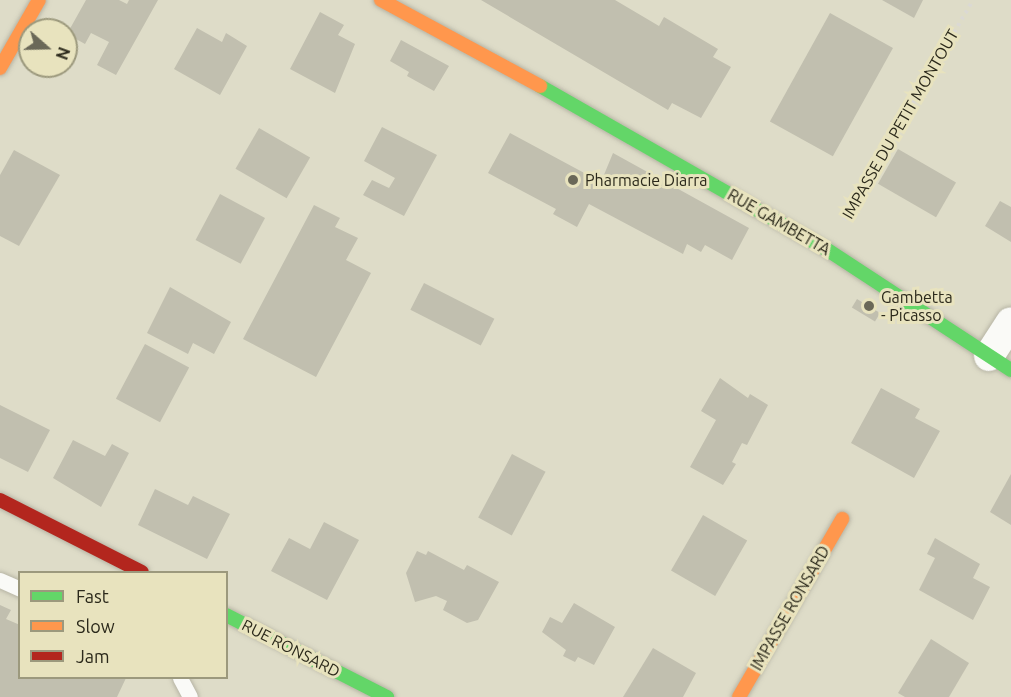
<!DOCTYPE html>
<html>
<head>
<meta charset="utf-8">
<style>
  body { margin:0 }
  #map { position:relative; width:1011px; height:697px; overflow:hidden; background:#dedcc8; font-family:Ubuntu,sans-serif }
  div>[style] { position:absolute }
  .building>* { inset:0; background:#c1bfaf; transform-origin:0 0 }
  .path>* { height:4px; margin-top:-2px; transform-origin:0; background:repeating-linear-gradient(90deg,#dbd9d3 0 3px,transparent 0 7.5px) }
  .roads { filter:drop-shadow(0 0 2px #b6b4a4) drop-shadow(0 0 2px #b6b4a4) }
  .lane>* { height:15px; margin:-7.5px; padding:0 7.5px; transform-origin:7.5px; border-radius:7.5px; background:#fafaf7 }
  .street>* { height:30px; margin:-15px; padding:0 15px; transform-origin:15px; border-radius:15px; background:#fafaf7 }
  .fast>* { height:14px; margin:-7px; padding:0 7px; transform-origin:7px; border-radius:7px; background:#63d668 }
  .slow>* { height:14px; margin:-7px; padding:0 7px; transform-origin:7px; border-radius:7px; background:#ff974d }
  .jam>* { height:14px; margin:-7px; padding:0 7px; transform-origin:7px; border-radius:7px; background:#b3261e }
  .dots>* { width:16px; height:16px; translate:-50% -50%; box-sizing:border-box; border:3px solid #e8e3be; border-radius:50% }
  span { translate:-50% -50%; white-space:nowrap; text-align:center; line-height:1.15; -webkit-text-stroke:6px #e8e3be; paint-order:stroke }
  .street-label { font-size:16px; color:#2b291b }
  .poi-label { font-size:16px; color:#2b291b }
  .left { translate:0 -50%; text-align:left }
  .legend { position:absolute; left:18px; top:571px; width:210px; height:108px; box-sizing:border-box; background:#e8e3be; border:2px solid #9c997d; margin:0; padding:8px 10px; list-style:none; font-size:18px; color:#2b291b }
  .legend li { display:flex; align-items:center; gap:12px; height:30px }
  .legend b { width:30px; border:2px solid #9c997d }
  .north { position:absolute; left:18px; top:18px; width:60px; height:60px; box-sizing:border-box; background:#e8e3be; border:2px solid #9c997d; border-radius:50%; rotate:110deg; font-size:16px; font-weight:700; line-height:24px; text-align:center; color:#2b291b }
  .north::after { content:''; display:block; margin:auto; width:21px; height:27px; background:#6a6858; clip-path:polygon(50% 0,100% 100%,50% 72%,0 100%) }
</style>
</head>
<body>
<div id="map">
  <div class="building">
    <div style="clip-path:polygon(86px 0,119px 0,127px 4px,129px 0,158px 0,116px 75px,97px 65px,109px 42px,91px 33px,85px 44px,67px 34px)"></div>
    <div style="clip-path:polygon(481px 0,615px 0,659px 26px,664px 17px,718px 49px,713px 57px,731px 67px,701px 118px,672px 103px,668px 110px)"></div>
    <div style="clip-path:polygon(882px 0,923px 0,914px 18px)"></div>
    <div style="clip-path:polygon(320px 12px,344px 25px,338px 35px,355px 44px,335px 93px,290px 69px)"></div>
    <div style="left:830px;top:13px;width:72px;height:124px;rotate:29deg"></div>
    <div style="clip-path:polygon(197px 28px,222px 42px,226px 33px,247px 46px,220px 95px,174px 69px)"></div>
    <div style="clip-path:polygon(401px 40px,449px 66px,434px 91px,407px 76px,409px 72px,390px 61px)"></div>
    <div style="clip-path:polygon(382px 127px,437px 155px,404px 216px,363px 195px,372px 180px,389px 188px,395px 178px,364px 161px)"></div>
    <div style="left:259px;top:128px;width:59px;height:47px;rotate:30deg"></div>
    <div style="clip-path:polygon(510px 133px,601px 182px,613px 153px,749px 228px,732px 260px,705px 245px,701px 252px,687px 244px,683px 254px,589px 204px,577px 227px,553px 214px,556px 209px,488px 173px)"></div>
    <div style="left:898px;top:149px;width:67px;height:40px;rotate:30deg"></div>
    <div style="clip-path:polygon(14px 150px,60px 175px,19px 246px,0 236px,0 175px)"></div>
    <div style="left:220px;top:194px;width:51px;height:52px;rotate:28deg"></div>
    <div style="clip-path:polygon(1000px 201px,1011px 207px,1011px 242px,985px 226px)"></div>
    <div style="clip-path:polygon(314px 205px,340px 218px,335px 227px,358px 238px,346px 260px,371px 273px,316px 377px,243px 339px)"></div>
    <div style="left:424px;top:283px;width:79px;height:30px;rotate:27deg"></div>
    <div style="clip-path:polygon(170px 287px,231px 322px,214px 354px,193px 343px,188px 354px,147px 333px)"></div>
    <div style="left:857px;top:299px;width:27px;height:10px;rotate:31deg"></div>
    <div style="left:145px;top:344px;width:50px;height:62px;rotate:28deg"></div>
    <div style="clip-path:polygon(720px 378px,748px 398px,750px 394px,768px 405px,747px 445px,742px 443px,732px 462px,736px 464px,723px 485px,690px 467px,716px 420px,701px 411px)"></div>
    <div style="clip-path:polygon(881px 388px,920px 409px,915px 418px,940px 431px,914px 478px,851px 443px)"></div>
    <div style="clip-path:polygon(0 405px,50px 430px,28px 472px,0 458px)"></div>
    <div style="clip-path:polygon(73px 440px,105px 456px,112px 444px,129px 453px,101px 507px,53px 478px)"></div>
    <div style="left:512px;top:454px;width:38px;height:72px;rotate:28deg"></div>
    <div style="clip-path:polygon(1011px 474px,1011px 525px,990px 512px)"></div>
    <div style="clip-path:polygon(155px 489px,188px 505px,193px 496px,230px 514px,207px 559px,138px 525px)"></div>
    <div style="left:703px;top:515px;width:51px;height:64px;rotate:30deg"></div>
    <div style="clip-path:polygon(324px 522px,359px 540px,327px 600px,271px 571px,289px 538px,310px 549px)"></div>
    <div style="clip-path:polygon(935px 538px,980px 564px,973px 578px,990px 587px,973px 620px,919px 590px,935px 558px,927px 554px)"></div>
    <div style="clip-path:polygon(417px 551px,426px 555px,428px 551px,464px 570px,467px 565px,499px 582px,478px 620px,467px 623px,443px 610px,447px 601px,436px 596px,415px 602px,406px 573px)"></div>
    <div style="clip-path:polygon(574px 603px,615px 627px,594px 665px,578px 657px,575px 662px,563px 656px,566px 650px,542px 632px,550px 617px,562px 623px)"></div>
    <div style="clip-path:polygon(0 605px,11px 610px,6px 619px,20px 625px,20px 678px,126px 678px,117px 697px,0 697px)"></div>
    <div style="clip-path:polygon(931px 639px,969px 663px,949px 697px,905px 697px,898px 693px)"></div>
    <div style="clip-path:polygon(653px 648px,696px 673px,683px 697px,623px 697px)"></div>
  </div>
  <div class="path">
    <div style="left:844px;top:220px;width:255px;rotate:-59.6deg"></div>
  </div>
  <div class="roads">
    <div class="lane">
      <div style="left:0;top:580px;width:22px;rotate:24deg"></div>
      <div style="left:180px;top:678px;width:21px;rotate:62deg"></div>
    </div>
    <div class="street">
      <div style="left:989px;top:356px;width:40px;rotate:-57.1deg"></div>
    </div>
    <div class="fast">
      <div style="left:540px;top:86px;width:329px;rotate:29.7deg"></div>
      <div style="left:826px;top:249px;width:221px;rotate:33.2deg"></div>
      <div style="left:226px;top:615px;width:181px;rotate:27deg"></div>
    </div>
    <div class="slow">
      <div style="left:381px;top:0;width:181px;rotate:28.4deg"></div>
      <div style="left:0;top:68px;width:78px;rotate:-60.2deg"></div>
      <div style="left:739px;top:697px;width:206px;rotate:-59.9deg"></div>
    </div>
    <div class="jam">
      <div style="left:0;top:500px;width:159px;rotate:26.9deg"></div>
    </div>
  </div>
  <div class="dots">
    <div style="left:573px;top:180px;background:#6a6858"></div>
    <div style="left:869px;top:306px;background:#6a6858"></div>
  </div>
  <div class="street-label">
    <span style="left:900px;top:124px;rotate:-60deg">IMPASSE DU PETIT MONTOUT</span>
    <span style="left:779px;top:222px;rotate:30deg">RUE GAMBETTA</span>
    <span style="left:790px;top:608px;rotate:-60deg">IMPASSE RONSARD</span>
    <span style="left:291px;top:648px;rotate:27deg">RUE RONSARD</span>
  </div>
  <div class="poi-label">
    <span class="left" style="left:585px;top:180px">Pharmacie Diarra</span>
    <span class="left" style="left:881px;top:306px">Gambetta<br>- Picasso</span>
  </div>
  <ul class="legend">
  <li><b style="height:8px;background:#63d668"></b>Fast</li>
  <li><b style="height:8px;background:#ff974d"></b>Slow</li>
  <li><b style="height:8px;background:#b3261e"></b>Jam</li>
  </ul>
  <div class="north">N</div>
</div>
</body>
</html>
